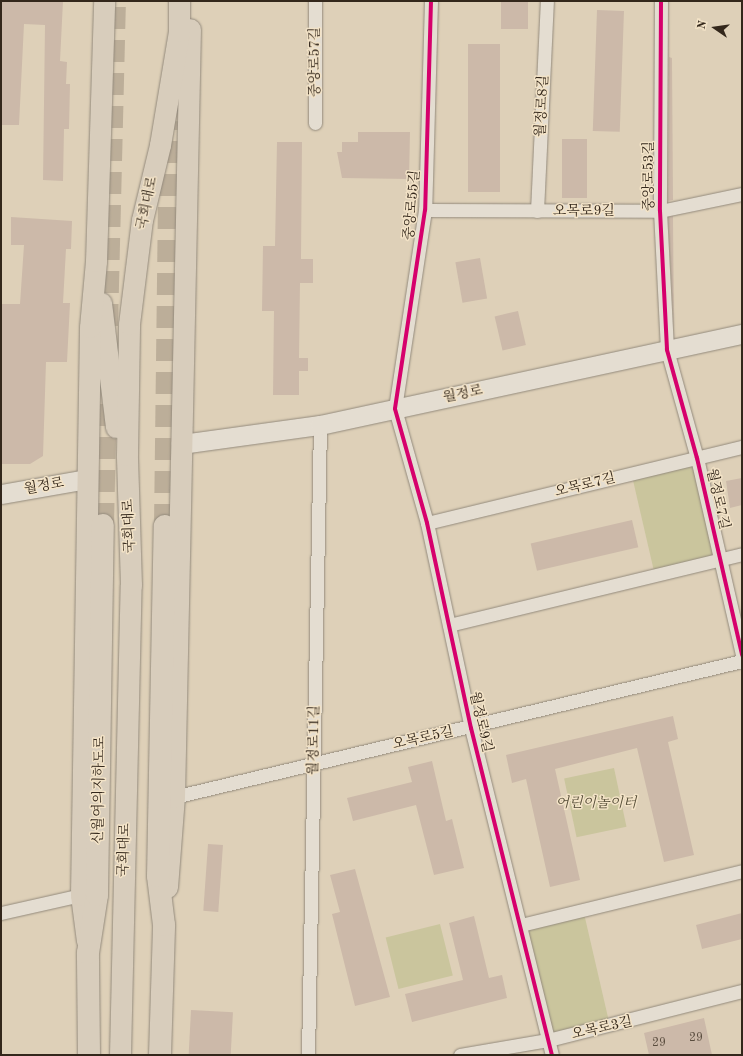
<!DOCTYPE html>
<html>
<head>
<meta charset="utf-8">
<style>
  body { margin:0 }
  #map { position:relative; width:743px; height:1056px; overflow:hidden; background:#ded0b8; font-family:"Old Standard TT","Noto Serif KR",serif }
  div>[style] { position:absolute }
  .green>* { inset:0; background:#cac59d; transform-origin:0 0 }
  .building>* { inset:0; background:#ccb9a9; transform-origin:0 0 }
  .highway-tunnel>* { height:22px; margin-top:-11px; transform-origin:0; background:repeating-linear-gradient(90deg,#bcae99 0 22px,transparent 0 33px) }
  .roads { filter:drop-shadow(0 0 1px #938a7c) drop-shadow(0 0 1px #938a7c) }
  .street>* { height:13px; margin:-6.5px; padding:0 6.5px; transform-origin:6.5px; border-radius:6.5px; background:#e4ddd1 }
  .secondary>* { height:19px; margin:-9.5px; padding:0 9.5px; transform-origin:9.5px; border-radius:9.5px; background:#e4ddd1 }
  .primary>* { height:21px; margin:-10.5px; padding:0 10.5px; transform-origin:10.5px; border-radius:10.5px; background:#d8cdbc }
  .highway>* { height:22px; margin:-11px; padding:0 11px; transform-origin:11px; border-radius:11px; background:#d8cdbc }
  .cycleway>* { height:4px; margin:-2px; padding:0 2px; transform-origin:2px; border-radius:2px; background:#d6006c }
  span { translate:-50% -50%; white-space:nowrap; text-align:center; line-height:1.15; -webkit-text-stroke:3px #f3e3c7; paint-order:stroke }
  .number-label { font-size:12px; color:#594c3e }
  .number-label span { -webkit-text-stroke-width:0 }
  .street-label { font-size:14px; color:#33271b }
  .park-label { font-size:14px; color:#544c36; font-style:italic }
  .frame { position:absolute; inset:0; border:2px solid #33271b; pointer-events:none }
  .north { position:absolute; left:695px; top:8px; width:40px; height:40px; -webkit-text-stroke:3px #f3e3c7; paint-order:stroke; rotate:283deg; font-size:11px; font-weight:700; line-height:16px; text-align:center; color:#33271b }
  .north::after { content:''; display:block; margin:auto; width:14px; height:18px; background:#33271b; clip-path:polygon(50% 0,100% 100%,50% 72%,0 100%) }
</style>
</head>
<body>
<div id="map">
  <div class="green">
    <div style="left:695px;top:460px;width:99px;height:65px;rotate:77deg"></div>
    <div style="left:614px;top:768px;width:60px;height:51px;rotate:78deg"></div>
    <div style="left:583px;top:909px;width:119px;height:64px;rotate:77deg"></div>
    <div style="left:440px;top:924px;width:53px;height:56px;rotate:76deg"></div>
  </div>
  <div class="building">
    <div style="clip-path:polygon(1px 1px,63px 1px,60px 61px,67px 62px,66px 84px,70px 84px,69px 129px,64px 129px,63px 181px,43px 180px,45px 25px,24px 24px,19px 125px,1px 125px)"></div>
    <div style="left:501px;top:1px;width:27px;height:28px"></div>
    <div style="left:597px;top:10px;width:27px;height:121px;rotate:2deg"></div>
    <div style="left:468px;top:44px;width:32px;height:148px"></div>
    <div style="clip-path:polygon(669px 57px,672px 58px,673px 200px,668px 201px)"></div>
    <div style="clip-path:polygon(358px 132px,410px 132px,409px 179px,342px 178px,337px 152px,342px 152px,342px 142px,358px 142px)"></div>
    <div style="left:562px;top:139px;width:25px;height:59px"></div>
    <div style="clip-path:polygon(277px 142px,302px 142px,301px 259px,313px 259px,313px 283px,300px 283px,299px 358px,308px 358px,308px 371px,299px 371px,299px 395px,273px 395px,274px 311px,262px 311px,263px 246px,275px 246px)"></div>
    <div style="clip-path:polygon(673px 216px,674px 333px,668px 217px)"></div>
    <div style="clip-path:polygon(11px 217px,72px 221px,71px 249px,66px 249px,63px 303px,70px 303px,67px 362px,46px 362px,43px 456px,30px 464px,1px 464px,1px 304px,20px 304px,24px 245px,11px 245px)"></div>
    <div style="left:480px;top:258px;width:41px;height:25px;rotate:80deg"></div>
    <div style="left:518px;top:311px;width:35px;height:24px;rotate:77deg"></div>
    <div style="clip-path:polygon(742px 478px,742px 505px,730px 508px,726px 481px)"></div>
    <div style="left:632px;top:520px;width:28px;height:104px;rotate:77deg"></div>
    <div style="clip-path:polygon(673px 716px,678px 739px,668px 742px,694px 855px,664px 862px,637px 748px,555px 769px,580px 880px,550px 887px,526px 779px,512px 783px,506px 755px)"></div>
    <div style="clip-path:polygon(432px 761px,446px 821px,452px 819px,464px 868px,434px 875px,416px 805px,353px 821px,347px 798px,412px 782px,408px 767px)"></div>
    <div style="left:208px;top:844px;width:15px;height:67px;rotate:4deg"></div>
    <div style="clip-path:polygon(355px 869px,390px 997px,355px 1006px,332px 914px,340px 912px,330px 875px)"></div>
    <div style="clip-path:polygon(742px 913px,742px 939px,702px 949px,696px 925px)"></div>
    <div style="clip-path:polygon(474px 916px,489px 978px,502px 975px,507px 998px,412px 1022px,405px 994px,463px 980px,449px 923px)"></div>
    <div style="left:191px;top:1010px;width:42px;height:45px;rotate:3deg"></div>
    <div style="clip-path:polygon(704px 1018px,712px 1055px,649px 1055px,644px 1033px)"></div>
  </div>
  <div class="highway-tunnel">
    <div style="left:107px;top:326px;width:325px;rotate:-88.6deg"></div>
    <div style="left:103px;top:525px;width:131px;rotate:-88.7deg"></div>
    <div style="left:165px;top:526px;width:405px;rotate:-89.3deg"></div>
  </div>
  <div class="roads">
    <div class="street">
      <div style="left:315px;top:1px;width:122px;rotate:90deg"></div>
      <div style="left:431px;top:1px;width:209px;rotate:91.6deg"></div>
      <div style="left:425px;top:210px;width:201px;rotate:98.6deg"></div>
      <div style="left:395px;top:409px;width:118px;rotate:74.3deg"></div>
      <div style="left:427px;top:523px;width:210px;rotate:77.9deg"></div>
      <div style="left:471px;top:728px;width:337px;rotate:76.1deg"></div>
      <div style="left:661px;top:1px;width:210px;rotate:90.3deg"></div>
      <div style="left:660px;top:211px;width:139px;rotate:87.1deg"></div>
      <div style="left:667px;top:350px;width:112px;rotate:74.5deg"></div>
      <div style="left:697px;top:458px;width:202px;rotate:77.1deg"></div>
      <div style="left:425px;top:210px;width:235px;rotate:0.2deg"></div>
      <div style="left:660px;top:211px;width:84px;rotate:-11.7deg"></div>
      <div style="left:537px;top:211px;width:210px;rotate:-87.3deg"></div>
      <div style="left:427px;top:523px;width:324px;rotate:-13.6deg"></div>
      <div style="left:449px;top:625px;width:301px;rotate:-13.6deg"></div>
      <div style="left:174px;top:797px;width:584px;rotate:-13.47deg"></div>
      <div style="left:1px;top:913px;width:82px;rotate:-12.7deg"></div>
      <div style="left:521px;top:925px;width:228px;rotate:-13.7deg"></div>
      <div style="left:308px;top:1055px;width:630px;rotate:-88.91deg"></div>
      <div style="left:460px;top:1055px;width:89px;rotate:-9.7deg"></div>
      <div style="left:548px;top:1040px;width:200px;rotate:-14.2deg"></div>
    </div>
    <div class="secondary">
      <div style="left:181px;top:444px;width:140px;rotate:-7.8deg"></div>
      <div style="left:320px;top:425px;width:432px;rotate:-12.2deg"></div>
      <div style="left:1px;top:494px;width:87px;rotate:-9.9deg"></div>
    </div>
    <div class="primary">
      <div style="left:101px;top:303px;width:125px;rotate:83.1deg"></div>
      <div style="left:167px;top:887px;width:90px;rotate:-85.6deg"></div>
      <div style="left:174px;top:797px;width:768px;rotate:-88.81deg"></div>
      <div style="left:87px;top:941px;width:46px;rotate:-97.4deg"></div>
      <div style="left:81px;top:895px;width:568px;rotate:-89.09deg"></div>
      <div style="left:90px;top:327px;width:66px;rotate:-84.8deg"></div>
      <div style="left:96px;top:261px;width:260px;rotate:-88.2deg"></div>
      <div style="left:120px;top:1055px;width:470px;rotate:-88.7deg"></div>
      <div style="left:131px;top:585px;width:130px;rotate:-91.8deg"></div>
      <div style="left:127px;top:455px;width:131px;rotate:-89.1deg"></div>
      <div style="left:129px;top:324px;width:105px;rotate:-82.9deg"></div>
      <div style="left:142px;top:220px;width:77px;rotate:-76.5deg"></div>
      <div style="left:160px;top:145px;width:116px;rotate:-80.5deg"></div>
      <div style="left:179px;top:31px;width:30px;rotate:-90deg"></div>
    </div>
    <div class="highway">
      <div style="left:89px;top:1055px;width:102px;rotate:-90.6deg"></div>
      <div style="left:88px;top:953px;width:59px;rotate:-81.2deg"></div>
      <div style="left:97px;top:895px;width:370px;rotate:-89.1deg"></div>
      <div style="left:160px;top:1055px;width:130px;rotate:-88.2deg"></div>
      <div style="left:164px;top:925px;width:49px;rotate:-97deg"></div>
      <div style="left:158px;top:876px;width:350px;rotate:-88.9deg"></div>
    </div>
  </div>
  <div class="cycleway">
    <div style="left:431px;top:1px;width:209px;rotate:91.6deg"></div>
    <div style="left:425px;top:210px;width:201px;rotate:98.6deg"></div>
    <div style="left:395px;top:409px;width:118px;rotate:74.3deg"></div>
    <div style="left:427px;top:523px;width:210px;rotate:77.9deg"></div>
    <div style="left:471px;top:728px;width:337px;rotate:76.1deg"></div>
    <div style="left:661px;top:1px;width:210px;rotate:90.3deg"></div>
    <div style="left:660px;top:211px;width:139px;rotate:87.1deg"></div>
    <div style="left:667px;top:350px;width:112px;rotate:74.5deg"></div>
    <div style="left:697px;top:458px;width:202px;rotate:77.1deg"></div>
  </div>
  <div class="number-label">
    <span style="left:696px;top:1039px">29</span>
    <span style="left:659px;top:1044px">29</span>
  </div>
  <div class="street-label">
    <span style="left:315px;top:62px;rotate:-90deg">중앙로57길</span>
    <span style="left:542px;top:106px;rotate:-87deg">월정로8길</span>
    <span style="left:649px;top:176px;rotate:-90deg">중앙로53길</span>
    <span style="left:147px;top:203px;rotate:-78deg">국회대로</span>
    <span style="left:412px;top:205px;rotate:-85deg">중앙로55길</span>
    <span style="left:584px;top:211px">오목로9길</span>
    <span style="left:463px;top:394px;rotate:-12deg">월정로</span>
    <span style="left:585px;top:485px;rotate:-14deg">오목로7길</span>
    <span style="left:44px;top:486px;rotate:-10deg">월정로</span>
    <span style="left:718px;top:499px;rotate:77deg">월정로7길</span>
    <span style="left:129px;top:526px;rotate:-92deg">국회대로</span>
    <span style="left:481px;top:722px;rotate:77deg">월정로9길</span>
    <span style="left:423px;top:738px;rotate:-13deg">오목로5길</span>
    <span style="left:314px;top:740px;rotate:-89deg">월정로11길</span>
    <span style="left:99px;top:790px;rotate:-89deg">신월여의지하도로</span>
    <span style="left:124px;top:850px;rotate:-88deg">국회대로</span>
    <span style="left:602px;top:1028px;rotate:-13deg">오목로3길</span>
  </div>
  <div class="park-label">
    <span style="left:596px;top:803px">어린이놀이터</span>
  </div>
  <div class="frame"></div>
  <div class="north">N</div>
</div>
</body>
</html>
